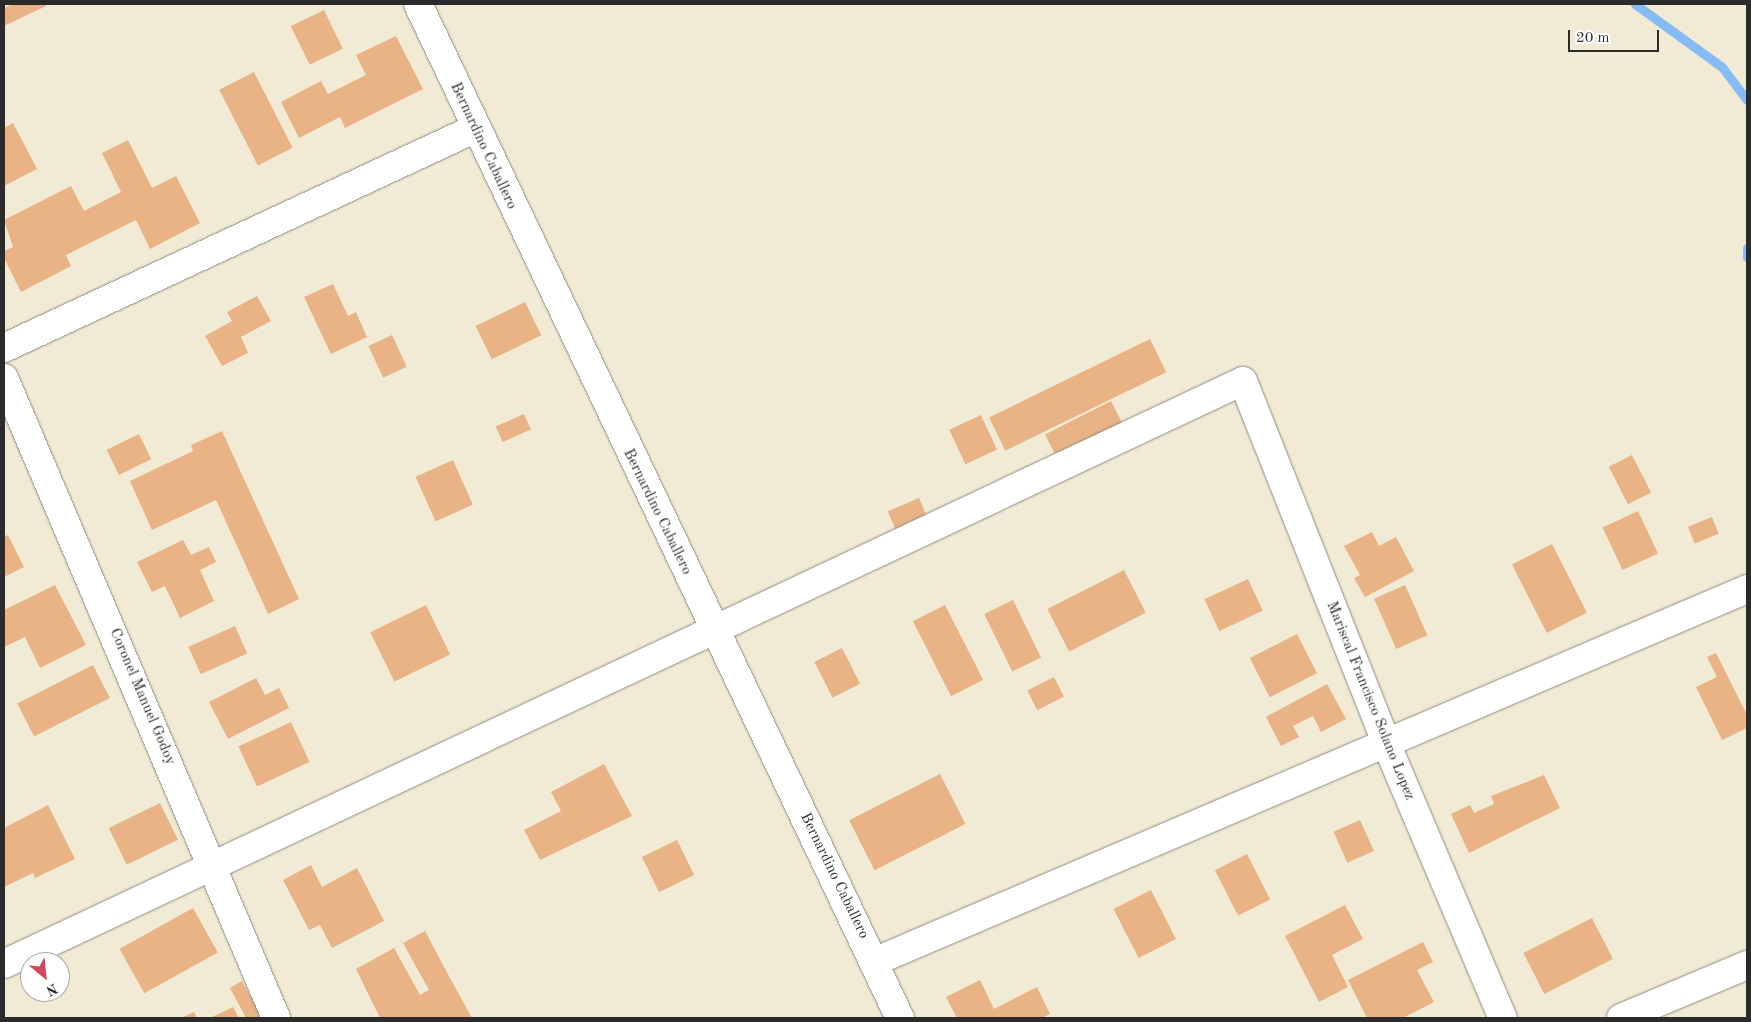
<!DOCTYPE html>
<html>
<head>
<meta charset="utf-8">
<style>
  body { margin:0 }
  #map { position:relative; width:1751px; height:1022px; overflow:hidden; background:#f1ebd5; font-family:"Old Standard TT",serif }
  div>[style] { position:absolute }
  .stream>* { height:9px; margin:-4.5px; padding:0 4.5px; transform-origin:4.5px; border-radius:4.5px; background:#87bbf5 }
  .building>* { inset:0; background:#e9b386; transform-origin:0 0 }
  .roads { filter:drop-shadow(0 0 1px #8e8b80) drop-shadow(0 0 1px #8e8b80) }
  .minor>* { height:28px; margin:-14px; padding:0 14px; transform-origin:14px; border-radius:14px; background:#fff }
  span { translate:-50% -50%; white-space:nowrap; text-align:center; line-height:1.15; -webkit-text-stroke:4px #fff; paint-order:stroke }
  .street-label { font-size:15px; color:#2b2b2b }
  .frame { position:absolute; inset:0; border:5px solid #2b2b2b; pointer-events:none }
  .north { position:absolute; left:20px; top:952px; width:50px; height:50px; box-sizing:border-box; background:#fff; border:1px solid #aaa; border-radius:50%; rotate:152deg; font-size:14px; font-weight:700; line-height:20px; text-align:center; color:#2b2b2b }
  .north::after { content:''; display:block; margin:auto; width:18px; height:22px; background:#d1495b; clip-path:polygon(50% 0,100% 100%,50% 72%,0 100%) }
  .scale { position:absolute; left:1568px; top:30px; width:91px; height:22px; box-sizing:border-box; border:2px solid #2b2b2b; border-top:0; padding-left:6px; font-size:15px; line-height:18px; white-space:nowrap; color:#2b2b2b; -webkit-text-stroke:4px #fff; paint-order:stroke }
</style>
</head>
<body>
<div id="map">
  <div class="stream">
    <div style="left:1635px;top:4px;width:107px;rotate:35.9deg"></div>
    <div style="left:1722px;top:67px;width:41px;rotate:52.9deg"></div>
    <div style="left:1747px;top:248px;width:9px;rotate:90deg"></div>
  </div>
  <div class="building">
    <div style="clip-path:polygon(13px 4px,45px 4px,46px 6px,4px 26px,4px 8px)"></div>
    <div style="left:324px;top:10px;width:43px;height:37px;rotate:64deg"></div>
    <div style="clip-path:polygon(396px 36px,423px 89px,345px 128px,340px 117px,299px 138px,281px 102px,321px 81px,328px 94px,366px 75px,356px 55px)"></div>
    <div style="left:254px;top:72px;width:85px;height:39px;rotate:63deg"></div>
    <div style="clip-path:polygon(13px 123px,37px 169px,4px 186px,4px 128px)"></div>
    <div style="clip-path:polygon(128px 140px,152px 188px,176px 176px,200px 223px,150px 249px,136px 220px,66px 255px,71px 266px,21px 292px,4px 258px,4px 251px,13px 247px,4px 220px,71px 186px,84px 211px,121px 192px,102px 153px)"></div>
    <div style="clip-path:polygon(333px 284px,348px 316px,356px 312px,367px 337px,331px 354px,304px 297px)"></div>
    <div style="clip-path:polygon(257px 296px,271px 321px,241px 337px,248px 353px,222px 366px,205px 336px,232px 321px,227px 312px)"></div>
    <div style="left:525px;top:302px;width:37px;height:55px;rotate:64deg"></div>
    <div style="left:392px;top:335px;width:35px;height:26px;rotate:65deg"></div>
    <div style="left:1150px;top:339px;width:37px;height:179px;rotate:64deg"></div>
    <div style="left:1111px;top:401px;width:31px;height:74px;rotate:63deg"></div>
    <div style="left:524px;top:414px;width:17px;height:31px;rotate:66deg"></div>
    <div style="left:981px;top:415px;width:38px;height:35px;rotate:65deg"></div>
    <div style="clip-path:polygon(222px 431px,299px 599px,268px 614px,216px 500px,152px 530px,130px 481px,193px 451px,191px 445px)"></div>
    <div style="left:139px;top:434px;width:28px;height:36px;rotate:64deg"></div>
    <div style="left:1632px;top:455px;width:42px;height:26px;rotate:63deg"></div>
    <div style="left:453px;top:460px;width:49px;height:41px;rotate:66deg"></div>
    <div style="left:919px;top:498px;width:21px;height:34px;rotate:67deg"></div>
    <div style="left:1638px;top:511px;width:47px;height:39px;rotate:65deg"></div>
    <div style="left:1712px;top:517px;width:18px;height:26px;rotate:68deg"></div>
    <div style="clip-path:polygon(1372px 532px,1379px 546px,1396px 537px,1414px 571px,1365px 597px,1354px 578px,1360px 575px,1344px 546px)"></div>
    <div style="clip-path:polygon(8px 535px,24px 567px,4px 577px,4px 537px)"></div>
    <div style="clip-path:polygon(183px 540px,191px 555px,209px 547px,216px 562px,200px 570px,214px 601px,180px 618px,165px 586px,152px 592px,137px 562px)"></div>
    <div style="left:1552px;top:544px;width:77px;height:45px;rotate:63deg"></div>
    <div style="left:1124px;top:570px;width:48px;height:86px;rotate:63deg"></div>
    <div style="left:1248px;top:579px;width:35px;height:48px;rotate:65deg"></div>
    <div style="clip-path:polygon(55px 585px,86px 645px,40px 668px,25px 637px,4px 647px,4px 610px)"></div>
    <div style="left:1405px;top:585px;width:55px;height:34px;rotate:66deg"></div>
    <div style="left:1013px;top:600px;width:64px;height:32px;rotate:64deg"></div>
    <div style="left:426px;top:605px;width:55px;height:62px;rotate:64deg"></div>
    <div style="left:945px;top:605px;width:84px;height:36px;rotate:63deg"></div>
    <div style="left:235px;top:626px;width:30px;height:51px;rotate:66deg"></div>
    <div style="left:1297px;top:634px;width:44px;height:53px;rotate:63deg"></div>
    <div style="left:842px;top:648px;width:40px;height:31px;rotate:63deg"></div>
    <div style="clip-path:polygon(1716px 653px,1747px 715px,1747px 728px,1722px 740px,1696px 687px,1717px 677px,1707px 657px)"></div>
    <div style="left:93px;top:665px;width:37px;height:85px;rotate:63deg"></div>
    <div style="left:1054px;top:677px;width:22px;height:30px;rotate:63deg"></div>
    <div style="clip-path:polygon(256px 678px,265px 695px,279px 688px,289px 708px,228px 739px,209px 702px)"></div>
    <div style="clip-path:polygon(1327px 684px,1346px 719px,1321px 732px,1313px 716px,1293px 726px,1299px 737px,1281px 746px,1266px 717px)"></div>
    <div style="left:291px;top:722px;width:44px;height:58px;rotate:65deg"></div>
    <div style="clip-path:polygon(604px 764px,632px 816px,540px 860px,524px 830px,561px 811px,551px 792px)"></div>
    <div style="left:940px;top:774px;width:56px;height:102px;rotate:63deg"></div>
    <div style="clip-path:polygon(1544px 775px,1560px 808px,1469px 853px,1451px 814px,1470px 805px,1474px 813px,1494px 804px,1491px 796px)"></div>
    <div style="left:160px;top:803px;width:41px;height:57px;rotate:64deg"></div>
    <div style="clip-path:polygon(48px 805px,75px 859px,35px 878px,33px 873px,4px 887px,4px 828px)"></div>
    <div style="left:1360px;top:820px;width:34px;height:29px;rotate:66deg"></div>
    <div style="left:677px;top:840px;width:39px;height:39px;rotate:64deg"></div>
    <div style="left:1247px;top:854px;width:51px;height:36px;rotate:63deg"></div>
    <div style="clip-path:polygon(311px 865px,322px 887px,357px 868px,384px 921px,332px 948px,320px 925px,309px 930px,283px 880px)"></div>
    <div style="left:1151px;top:890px;width:55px;height:42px;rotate:63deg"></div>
    <div style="clip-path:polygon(1345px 905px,1363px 939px,1332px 955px,1348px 987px,1319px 1002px,1285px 936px)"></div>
    <div style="left:193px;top:908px;width:51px;height:84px;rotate:61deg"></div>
    <div style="left:1592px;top:918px;width:46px;height:77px;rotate:63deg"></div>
    <div style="clip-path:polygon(425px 931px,450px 978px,472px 1018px,380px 1018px,356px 969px,394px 948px,420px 995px,429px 990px,403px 943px)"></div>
    <div style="clip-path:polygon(1423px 942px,1433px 962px,1417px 970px,1434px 1002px,1403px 1018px,1367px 1018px,1348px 980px)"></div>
    <div style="clip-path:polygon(980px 980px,994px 1009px,1037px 987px,1050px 1014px,1042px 1018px,957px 1018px,946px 997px)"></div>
    <div style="clip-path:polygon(242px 981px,263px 1018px,246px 1018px,230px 988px)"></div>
    <div style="clip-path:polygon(233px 1007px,239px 1018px,210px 1018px)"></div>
    <div style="clip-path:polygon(194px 1012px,197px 1018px,181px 1018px)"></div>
  </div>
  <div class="roads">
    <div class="minor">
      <div style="left:418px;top:4px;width:1123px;rotate:64.58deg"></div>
      <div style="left:4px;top:348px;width:519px;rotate:-24.98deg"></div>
      <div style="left:4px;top:378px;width:695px;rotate:66.97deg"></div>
      <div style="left:876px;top:961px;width:947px;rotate:-23.13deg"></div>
      <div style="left:4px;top:964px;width:1369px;rotate:-25.2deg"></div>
      <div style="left:1243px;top:381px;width:389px;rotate:68.4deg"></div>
      <div style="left:1386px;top:743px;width:299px;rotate:67deg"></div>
      <div style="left:1621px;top:1018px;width:137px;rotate:-22.8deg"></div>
    </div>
  </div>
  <div class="street-label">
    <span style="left:483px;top:146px;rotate:65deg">Bernardino Caballero</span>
    <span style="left:657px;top:512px;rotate:64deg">Bernardino Caballero</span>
    <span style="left:142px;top:697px;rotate:67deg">Coronel Manuel Godoy</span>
    <span style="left:1370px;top:701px;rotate:68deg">Mariscal Francisco Solano Lopez</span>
    <span style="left:834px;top:876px;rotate:64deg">Bernardino Caballero</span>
  </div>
  <div class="frame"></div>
  <div class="north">N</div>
  <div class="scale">20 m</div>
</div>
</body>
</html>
